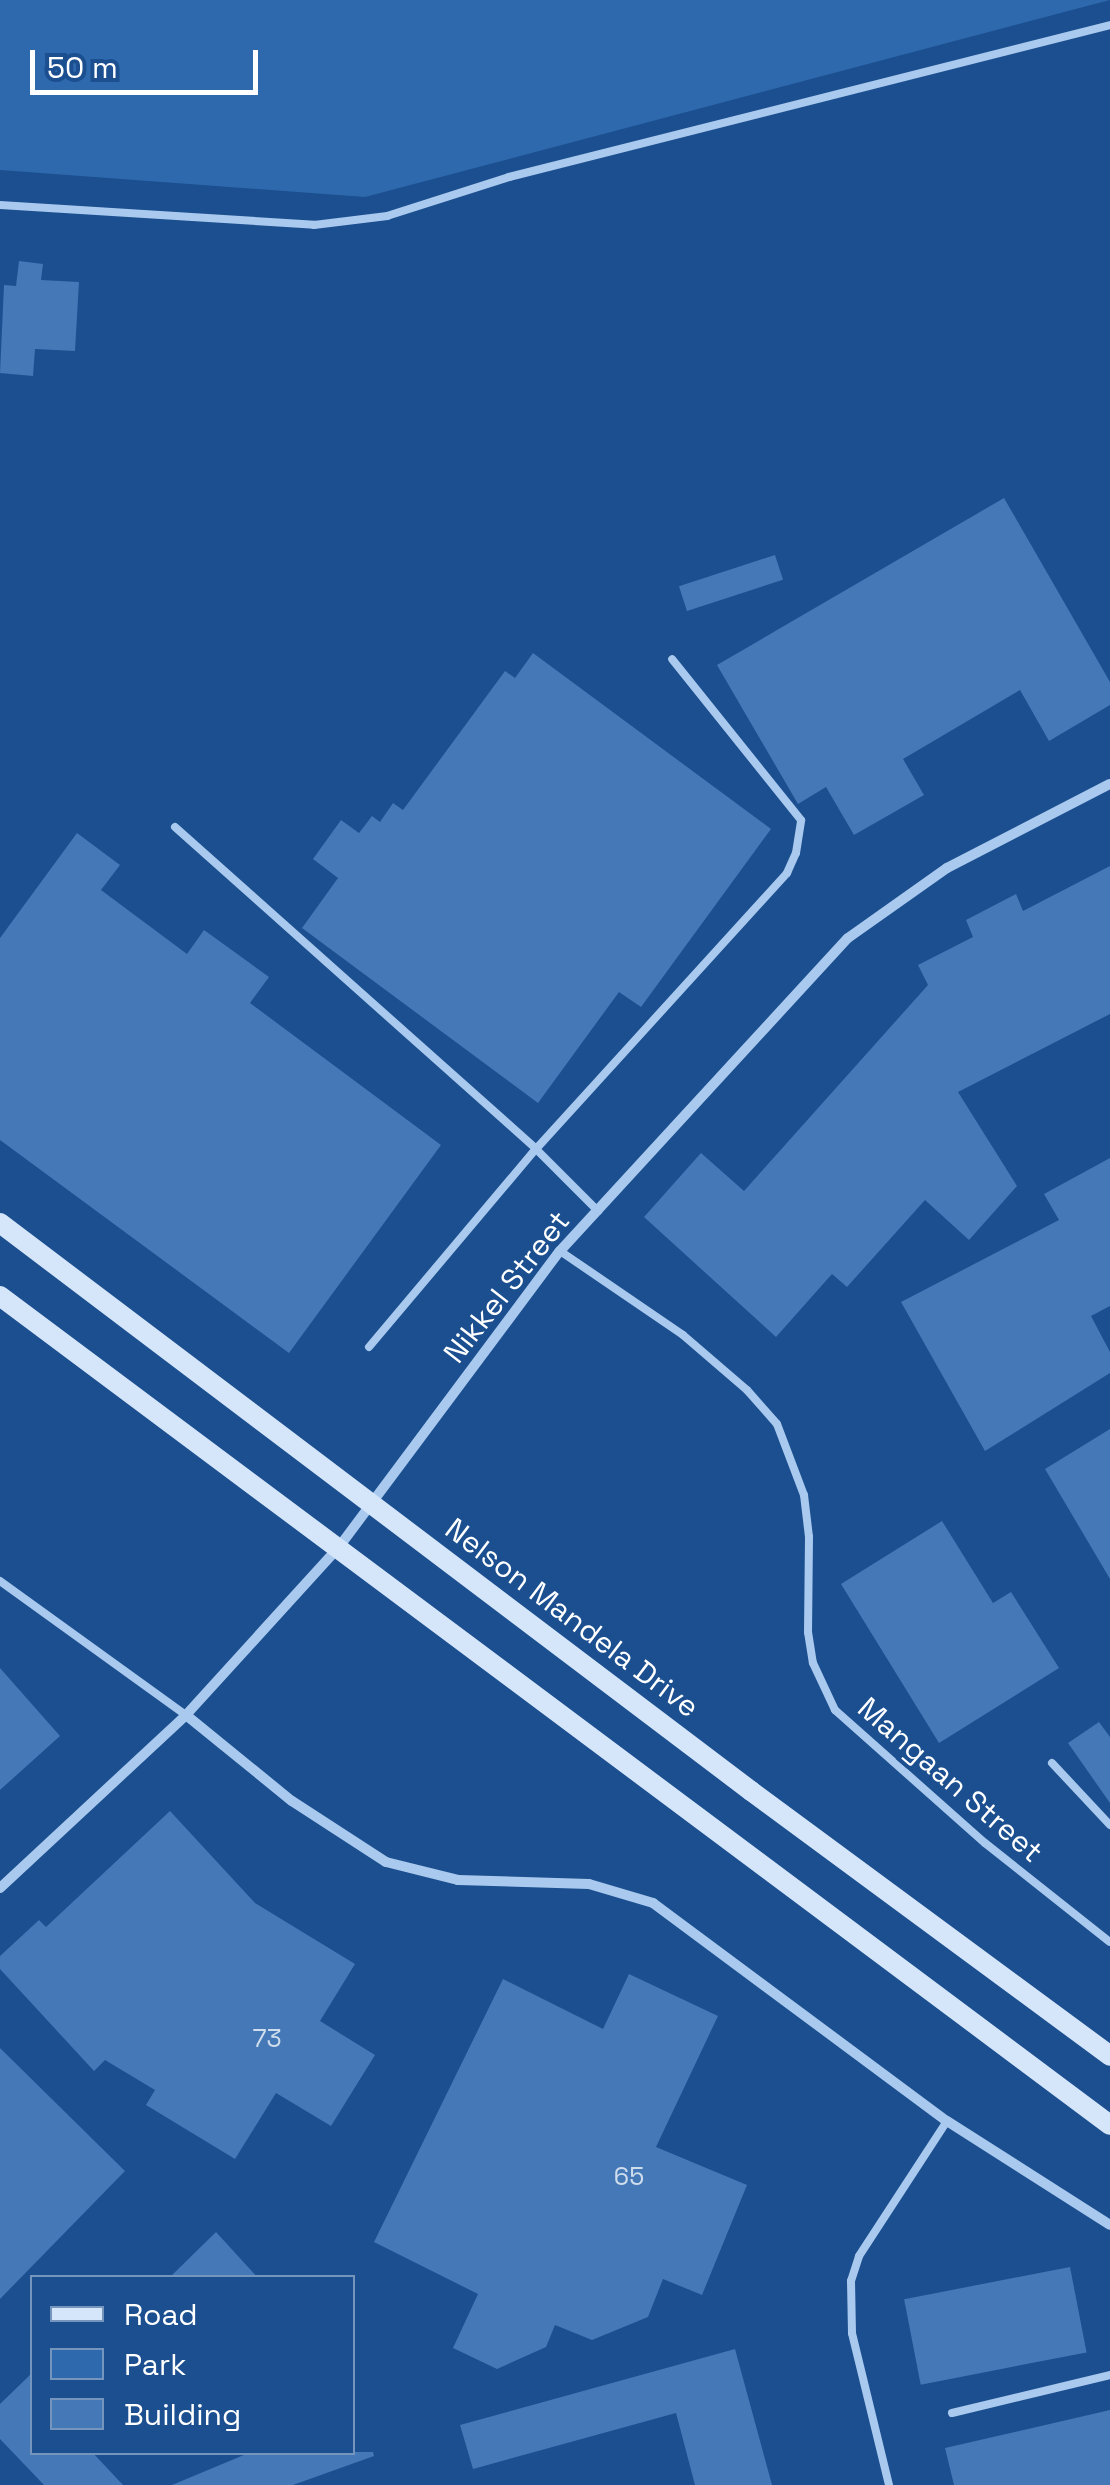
<!DOCTYPE html>
<html>
<head>
<meta charset="utf-8">
<style>
  body { margin:0 }
  #map { position:relative; width:1110px; height:2485px; overflow:hidden; background:#1b4f8f; font-family:"Space Grotesk",sans-serif }
  div>[style] { position:absolute }
  .green>* { inset:0; background:#2e69ad }
  .building>* { inset:0; background:#4478b7; transform-origin:0 0 }
  .lane>* { height:8px; margin:-4px; padding:0 4px; transform-origin:4px; border-radius:4px; background:#a9c9ee }
  .street>* { height:10px; margin:-5px; padding:0 5px; transform-origin:5px; border-radius:5px; background:#a9c9ee }
  .secondary>* { height:20px; margin:-10px; padding:0 10px; transform-origin:10px; border-radius:10px; background:#d6e6fa }
  span { translate:-50% -50%; white-space:nowrap; text-align:center; line-height:1.15; -webkit-text-stroke:8px #1b4f8f; paint-order:stroke }
  .number-label { font-size:25px; color:#d0dded }
  .number-label span { -webkit-text-stroke-width:0 }
  .street-label { font-size:30px; color:#fff }
  .legend { position:absolute; left:30px; top:2275px; width:325px; height:180px; box-sizing:border-box; background:#1b4f8f; border:2px solid #7695bc; margin:0; padding:12px 18px; list-style:none; font-size:30px; color:#fff }
  .legend li { display:flex; align-items:center; gap:20px; height:50px }
  .legend b { width:50px; border:2px solid #7695bc }
  .scale { position:absolute; left:30px; top:50px; width:228px; height:45px; box-sizing:border-box; border:5px solid #fff; border-top:0; padding-left:12px; font-size:30px; line-height:35px; white-space:nowrap; color:#fff; -webkit-text-stroke:8px #1b4f8f; paint-order:stroke }
</style>
</head>
<body>
<div id="map">
  <div class="green">
    <div style="clip-path:polygon(0 0,1110px 0,365px 197px,0 170px)"></div>
  </div>
  <div class="building">
    <div style="clip-path:polygon(19px 261px,43px 264px,41px 280px,79px 282px,75px 351px,35px 349px,33px 376px,0 373px,4px 285px,16px 286px)"></div>
    <div style="clip-path:polygon(1004px 498px,1110px 682px,1110px 705px,1049px 741px,1020px 690px,903px 759px,924px 795px,854px 835px,826px 787px,798px 804px,717px 665px)"></div>
    <div style="left:775px;top:555px;width:26px;height:101px;rotate:72deg"></div>
    <div style="clip-path:polygon(533px 653px,771px 829px,641px 1007px,619px 992px,538px 1103px,302px 928px,338px 878px,313px 859px,341px 820px,359px 833px,372px 816px,380px 822px,393px 803px,403px 810px,505px 671px,515px 678px)"></div>
    <div style="clip-path:polygon(77px 833px,120px 865px,101px 890px,187px 954px,204px 930px,269px 977px,250px 1003px,441px 1145px,289px 1353px,0 1140px,0 938px)"></div>
    <div style="clip-path:polygon(1110px 866px,1110px 1014px,958px 1092px,1017px 1186px,969px 1240px,925px 1200px,847px 1287px,832px 1274px,776px 1337px,644px 1217px,701px 1153px,744px 1191px,928px 985px,918px 965px,973px 937px,966px 920px,1016px 894px,1023px 911px)"></div>
    <div style="clip-path:polygon(1110px 1158px,1110px 1306px,1091px 1316px,1110px 1352px,1110px 1373px,985px 1451px,901px 1302px,1059px 1220px,1044px 1194px)"></div>
    <div style="clip-path:polygon(1110px 1429px,1110px 1579px,1045px 1469px)"></div>
    <div style="clip-path:polygon(942px 1521px,993px 1603px,1011px 1592px,1059px 1668px,939px 1743px,841px 1584px)"></div>
    <div style="clip-path:polygon(0 1668px,60px 1736px,0 1790px)"></div>
    <div style="clip-path:polygon(1099px 1722px,1110px 1737px,1110px 1803px,1068px 1743px)"></div>
    <div style="clip-path:polygon(170px 1811px,255px 1903px,355px 1964px,320px 2021px,375px 2055px,331px 2126px,276px 2093px,235px 2159px,146px 2105px,155px 2090px,105px 2060px,94px 2071px,0 1969px,0 1956px,39px 1920px,46px 1927px)"></div>
    <div style="clip-path:polygon(629px 1974px,718px 2016px,656px 2147px,747px 2185px,702px 2295px,663px 2279px,648px 2317px,592px 2340px,555px 2325px,546px 2347px,497px 2369px,453px 2348px,478px 2294px,374px 2242px,503px 1979px,603px 2029px)"></div>
    <div style="clip-path:polygon(0 2048px,125px 2171px,0 2299px)"></div>
    <div style="clip-path:polygon(216px 2232px,258px 2278px,169px 2278px)"></div>
    <div style="left:1070px;top:2267px;width:87px;height:169px;rotate:79deg"></div>
    <div style="clip-path:polygon(735px 2349px,772px 2485px,695px 2485px,676px 2413px,473px 2469px,460px 2425px)"></div>
    <div style="clip-path:polygon(32px 2373px,32px 2452px,92px 2452px,123px 2485px,44px 2485px,0 2439px,0 2404px)"></div>
    <div style="clip-path:polygon(1110px 2410px,1110px 2485px,954px 2485px,945px 2448px)"></div>
    <div style="clip-path:polygon(251px 2452px,373px 2452px,374px 2456px,293px 2485px,172px 2485px)"></div>
  </div>
  <div class="lane">
    <div style="left:0;top:205px;width:315px;rotate:3.6deg"></div>
    <div style="left:314px;top:225px;width:74px;rotate:-7deg"></div>
    <div style="left:387px;top:216px;width:128px;rotate:-17.7deg"></div>
    <div style="left:509px;top:177px;width:620px;rotate:-14.19deg"></div>
    <div style="left:175px;top:827px;width:484px;rotate:41.7deg"></div>
    <div style="left:536px;top:1149px;width:88px;rotate:45deg"></div>
    <div style="left:560px;top:1251px;width:149px;rotate:34.3deg"></div>
    <div style="left:683px;top:1335px;width:84px;rotate:40.7deg"></div>
    <div style="left:747px;top:1390px;width:45px;rotate:48.6deg"></div>
    <div style="left:777px;top:1424px;width:76px;rotate:69.2deg"></div>
    <div style="left:804px;top:1495px;width:42px;rotate:83.2deg"></div>
    <div style="left:809px;top:1537px;width:95px;rotate:90.6deg"></div>
    <div style="left:808px;top:1632px;width:31px;rotate:81deg"></div>
    <div style="left:813px;top:1663px;width:52px;rotate:64.9deg"></div>
    <div style="left:835px;top:1710px;width:200px;rotate:41.6deg"></div>
    <div style="left:985px;top:1843px;width:159px;rotate:38.4deg"></div>
    <div style="left:369px;top:1347px;width:259px;rotate:-49.9deg"></div>
    <div style="left:536px;top:1149px;width:373px;rotate:-47.7deg"></div>
    <div style="left:787px;top:873px;width:22px;rotate:-66deg"></div>
    <div style="left:796px;top:853px;width:33px;rotate:-81deg"></div>
    <div style="left:801px;top:820px;width:206px;rotate:-128.7deg"></div>
    <div style="left:0;top:1581px;width:229px;rotate:35.8deg"></div>
    <div style="left:1052px;top:1763px;width:85px;rotate:46.9deg"></div>
    <div style="left:952px;top:2413px;width:163px;rotate:-13.5deg"></div>
    <div style="left:889px;top:2485px;width:156px;rotate:-103.7deg"></div>
    <div style="left:852px;top:2333px;width:52px;rotate:-91.1deg"></div>
    <div style="left:851px;top:2281px;width:26px;rotate:-72deg"></div>
    <div style="left:859px;top:2256px;width:161px;rotate:-56.9deg"></div>
  </div>
  <div class="street">
    <div style="left:186px;top:1715px;width:136px;rotate:39.1deg"></div>
    <div style="left:292px;top:1801px;width:112px;rotate:33deg"></div>
    <div style="left:386px;top:1862px;width:74px;rotate:14deg"></div>
    <div style="left:458px;top:1880px;width:131px;rotate:1.7deg"></div>
    <div style="left:589px;top:1884px;width:67px;rotate:16.5deg"></div>
    <div style="left:653px;top:1903px;width:366px;rotate:36.6deg"></div>
    <div style="left:947px;top:2121px;width:193px;rotate:32.5deg"></div>
    <div style="left:0;top:1888px;width:254px;rotate:-42.9deg"></div>
    <div style="left:186px;top:1715px;width:227px;rotate:-47.7deg"></div>
    <div style="left:339px;top:1547px;width:369px;rotate:-53.3deg"></div>
    <div style="left:560px;top:1251px;width:425px;rotate:-47.4deg"></div>
    <div style="left:848px;top:938px;width:121px;rotate:-35.3deg"></div>
    <div style="left:947px;top:868px;width:183px;rotate:-27.3deg"></div>
  </div>
  <div class="secondary">
    <div style="left:0;top:1223px;width:942px;rotate:37.1deg"></div>
    <div style="left:751px;top:1791px;width:446px;rotate:36.4deg"></div>
    <div style="left:0;top:1296px;width:1385px;rotate:36.75deg"></div>
  </div>
  <div class="number-label">
    <span style="left:267px;top:2038px">73</span>
    <span style="left:629px;top:2176px">65</span>
  </div>
  <div class="street-label">
    <span style="left:507px;top:1287px;rotate:-52deg">Nikkel Street</span>
    <span style="left:572px;top:1618px;rotate:37deg">Nelson Mandela Drive</span>
    <span style="left:950px;top:1780px;rotate:41deg">Mangaan Street</span>
  </div>
  <ul class="legend">
  <li><b style="height:12px;background:#d6e6fa"></b>Road</li>
  <li><b style="height:28px;background:#2e69ad"></b>Park</li>
  <li><b style="height:28px;background:#4478b7"></b>Building</li>
  </ul>
  <div class="scale">50 m</div>
</div>
</body>
</html>
